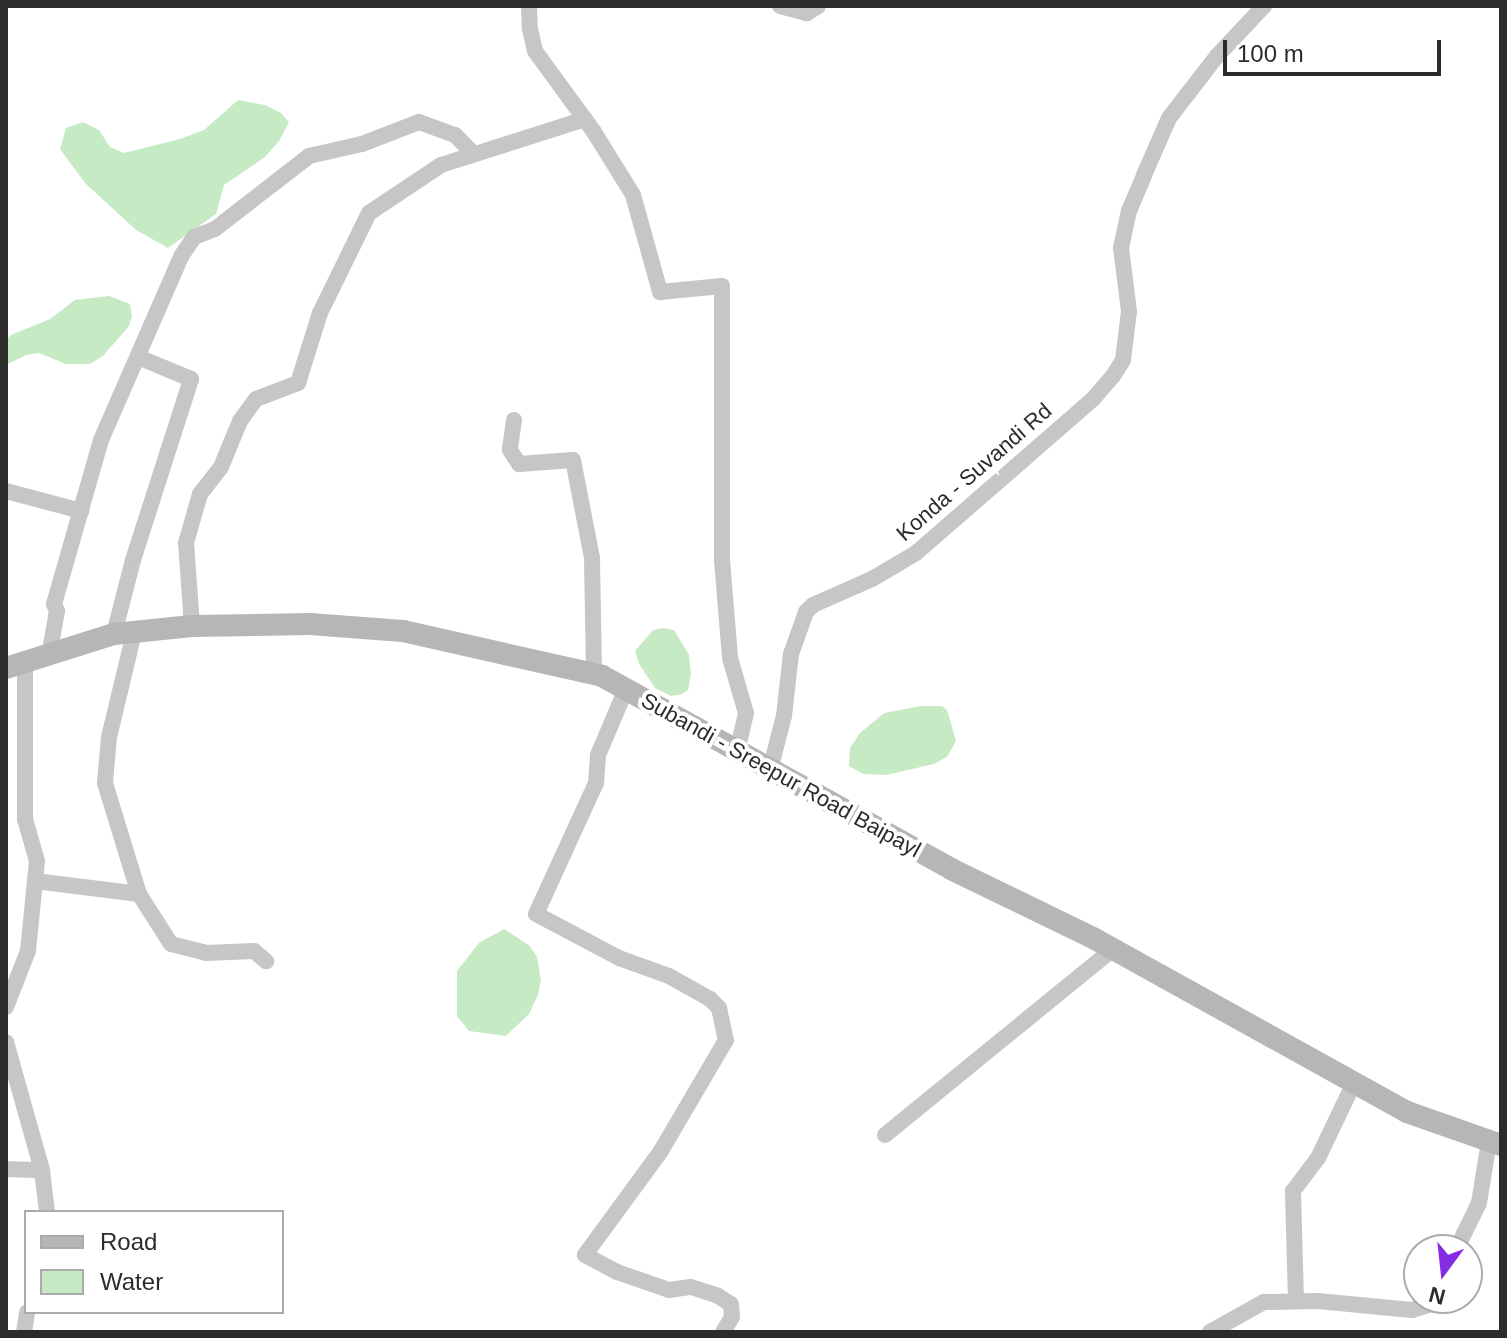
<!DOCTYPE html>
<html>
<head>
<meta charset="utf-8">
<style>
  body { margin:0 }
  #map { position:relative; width:1507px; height:1338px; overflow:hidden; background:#fff; font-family:Helvetica,sans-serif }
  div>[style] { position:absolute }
  .water>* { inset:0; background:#c6eac4 }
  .street>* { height:16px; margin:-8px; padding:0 8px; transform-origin:8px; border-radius:8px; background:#c6c6c6 }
  .secondary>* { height:22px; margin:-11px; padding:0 11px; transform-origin:11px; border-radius:11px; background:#b6b6b6 }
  span { translate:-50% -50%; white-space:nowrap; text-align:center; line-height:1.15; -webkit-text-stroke:8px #fff; paint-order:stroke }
  .street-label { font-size:22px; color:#2c2c2c }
  .frame { position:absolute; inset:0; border:8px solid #2c2c2c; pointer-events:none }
  .legend { position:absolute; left:24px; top:1210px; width:260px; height:104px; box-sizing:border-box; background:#fff; border:2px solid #ababab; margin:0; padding:10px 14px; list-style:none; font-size:24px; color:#2c2c2c }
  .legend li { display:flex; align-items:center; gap:16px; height:40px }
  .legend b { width:40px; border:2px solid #ababab }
  .north { position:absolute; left:1403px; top:1234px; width:80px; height:80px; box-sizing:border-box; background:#fff; border:2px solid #ababab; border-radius:50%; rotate:195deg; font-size:22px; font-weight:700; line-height:32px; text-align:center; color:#2c2c2c }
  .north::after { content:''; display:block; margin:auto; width:28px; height:36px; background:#872ce5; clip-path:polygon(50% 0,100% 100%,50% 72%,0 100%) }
  .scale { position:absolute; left:1223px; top:40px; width:218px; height:36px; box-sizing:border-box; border:4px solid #2c2c2c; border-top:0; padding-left:10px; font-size:24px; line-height:28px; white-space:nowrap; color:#2c2c2c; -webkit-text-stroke:6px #fff; paint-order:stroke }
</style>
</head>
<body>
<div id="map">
  <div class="water">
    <div style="clip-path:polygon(238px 100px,265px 105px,281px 113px,289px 122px,279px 141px,265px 157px,224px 185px,216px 214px,168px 248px,136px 230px,85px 183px,60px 149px,66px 128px,83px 122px,99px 130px,110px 147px,124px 153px,180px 139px,204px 130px)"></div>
    <div style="clip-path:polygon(109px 296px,130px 304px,132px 316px,129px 326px,103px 356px,90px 364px,66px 364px,39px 353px,26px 355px,6px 365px,6px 340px,11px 335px,50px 319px,75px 300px)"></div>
    <div style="clip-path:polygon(663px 628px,674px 630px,689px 655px,691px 675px,688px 690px,682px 694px,671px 696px,655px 688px,639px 664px,635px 651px,653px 630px)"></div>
    <div style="clip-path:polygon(921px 706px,942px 706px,947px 710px,956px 741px,947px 757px,934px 764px,886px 775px,863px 774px,849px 766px,850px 748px,860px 733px,884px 713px)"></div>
    <div style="clip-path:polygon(504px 929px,530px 946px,537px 957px,541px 980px,538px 995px,529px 1014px,506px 1036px,469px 1031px,457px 1016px,457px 971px,479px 943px)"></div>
  </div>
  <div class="street">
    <div style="left:529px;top:6px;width:23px;rotate:88deg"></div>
    <div style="left:530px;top:29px;width:23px;rotate:77deg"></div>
    <div style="left:535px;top:51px;width:100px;rotate:53.9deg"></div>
    <div style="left:594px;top:132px;width:74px;rotate:58.2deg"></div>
    <div style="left:633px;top:195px;width:101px;rotate:74.4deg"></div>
    <div style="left:660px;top:292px;width:62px;rotate:-5.5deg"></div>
    <div style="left:722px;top:286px;width:274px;rotate:90deg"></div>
    <div style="left:722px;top:560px;width:98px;rotate:85.3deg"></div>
    <div style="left:730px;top:658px;width:57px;rotate:73.8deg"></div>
    <div style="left:746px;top:713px;width:39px;rotate:103deg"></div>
    <div style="left:780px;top:6px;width:28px;rotate:15deg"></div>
    <div style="left:807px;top:13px;width:13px;rotate:-32deg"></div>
    <div style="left:514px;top:420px;width:30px;rotate:98deg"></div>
    <div style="left:510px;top:450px;width:17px;rotate:57deg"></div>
    <div style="left:519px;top:464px;width:54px;rotate:-4.2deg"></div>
    <div style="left:573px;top:460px;width:100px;rotate:79deg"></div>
    <div style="left:592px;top:558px;width:116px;rotate:89deg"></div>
    <div style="left:6px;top:491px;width:78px;rotate:14.9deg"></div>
    <div style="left:192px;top:626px;width:83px;rotate:-94.1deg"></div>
    <div style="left:186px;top:543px;width:51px;rotate:-74.1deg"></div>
    <div style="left:200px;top:494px;width:34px;rotate:-52deg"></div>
    <div style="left:221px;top:467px;width:50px;rotate:-67.6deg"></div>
    <div style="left:240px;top:421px;width:27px;rotate:-54deg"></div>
    <div style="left:256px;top:399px;width:45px;rotate:-20.9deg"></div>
    <div style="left:298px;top:383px;width:73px;rotate:-72.6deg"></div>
    <div style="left:320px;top:313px;width:111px;rotate:-63.9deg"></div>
    <div style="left:369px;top:213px;width:87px;rotate:-33.7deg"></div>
    <div style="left:441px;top:165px;width:151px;rotate:-17.7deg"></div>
    <div style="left:134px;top:633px;width:107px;rotate:103.5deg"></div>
    <div style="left:109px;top:737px;width:46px;rotate:95deg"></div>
    <div style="left:105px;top:783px;width:116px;rotate:73deg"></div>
    <div style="left:114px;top:634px;width:76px;rotate:-75.6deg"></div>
    <div style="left:133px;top:560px;width:190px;rotate:-72.2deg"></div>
    <div style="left:191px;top:379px;width:57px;rotate:-157.5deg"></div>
    <div style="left:49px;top:656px;width:46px;rotate:-79.9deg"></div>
    <div style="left:57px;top:611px;width:8px;rotate:-113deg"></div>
    <div style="left:54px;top:604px;width:171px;rotate:-74deg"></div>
    <div style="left:101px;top:440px;width:202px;rotate:-66.4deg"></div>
    <div style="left:182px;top:255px;width:22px;rotate:-56deg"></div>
    <div style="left:194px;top:237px;width:22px;rotate:-21deg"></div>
    <div style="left:215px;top:229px;width:119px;rotate:-37.8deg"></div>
    <div style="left:309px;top:156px;width:54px;rotate:-12.8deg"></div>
    <div style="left:362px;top:144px;width:61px;rotate:-21.1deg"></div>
    <div style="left:419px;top:122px;width:38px;rotate:20deg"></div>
    <div style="left:455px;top:135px;width:27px;rotate:45deg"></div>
    <div style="left:626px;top:689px;width:72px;rotate:113deg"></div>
    <div style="left:598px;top:755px;width:28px;rotate:94deg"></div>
    <div style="left:596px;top:783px;width:144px;rotate:114.6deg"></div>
    <div style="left:536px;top:914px;width:94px;rotate:27.9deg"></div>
    <div style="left:619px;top:958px;width:53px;rotate:19.8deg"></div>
    <div style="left:669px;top:976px;width:47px;rotate:29.3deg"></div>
    <div style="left:710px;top:999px;width:13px;rotate:45deg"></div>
    <div style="left:719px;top:1008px;width:33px;rotate:78deg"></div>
    <div style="left:726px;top:1040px;width:129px;rotate:120.4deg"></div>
    <div style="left:661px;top:1151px;width:129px;rotate:126.2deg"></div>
    <div style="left:585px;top:1255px;width:36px;rotate:28deg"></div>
    <div style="left:617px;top:1272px;width:55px;rotate:19.1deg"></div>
    <div style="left:669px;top:1290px;width:22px;rotate:-8deg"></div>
    <div style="left:691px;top:1287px;width:28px;rotate:18deg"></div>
    <div style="left:718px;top:1296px;width:15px;rotate:32deg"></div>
    <div style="left:731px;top:1304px;width:13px;rotate:86deg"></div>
    <div style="left:732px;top:1317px;width:17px;rotate:121deg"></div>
    <div style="left:770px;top:770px;width:56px;rotate:-75.5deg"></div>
    <div style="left:784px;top:716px;width:62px;rotate:-83.6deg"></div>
    <div style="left:791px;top:654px;width:45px;rotate:-70.3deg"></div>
    <div style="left:806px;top:612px;width:10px;rotate:-45deg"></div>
    <div style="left:813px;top:605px;width:64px;rotate:-23.8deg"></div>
    <div style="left:872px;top:579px;width:51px;rotate:-30.6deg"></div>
    <div style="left:916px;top:553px;width:235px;rotate:-41deg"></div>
    <div style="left:1093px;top:399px;width:30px;rotate:-49deg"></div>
    <div style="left:1113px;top:376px;width:19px;rotate:-58deg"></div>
    <div style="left:1123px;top:360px;width:49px;rotate:-83deg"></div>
    <div style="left:1129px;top:311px;width:64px;rotate:-97.2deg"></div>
    <div style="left:1121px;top:248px;width:38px;rotate:-78deg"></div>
    <div style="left:1129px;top:211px;width:39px;rotate:-67deg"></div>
    <div style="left:1144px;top:175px;width:62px;rotate:-66.3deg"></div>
    <div style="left:1169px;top:118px;width:78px;rotate:-52.3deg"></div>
    <div style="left:1217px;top:56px;width:69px;rotate:-46.8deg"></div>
    <div style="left:35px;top:881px;width:105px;rotate:7.1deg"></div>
    <div style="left:139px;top:894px;width:59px;rotate:57.4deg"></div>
    <div style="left:171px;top:944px;width:36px;rotate:14deg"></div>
    <div style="left:206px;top:953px;width:48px;rotate:-2.4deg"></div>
    <div style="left:254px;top:951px;width:16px;rotate:40deg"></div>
    <div style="left:6px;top:1007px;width:60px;rotate:-68.6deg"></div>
    <div style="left:28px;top:951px;width:90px;rotate:-84.3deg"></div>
    <div style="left:37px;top:861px;width:44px;rotate:-105.9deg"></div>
    <div style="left:25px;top:819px;width:158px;rotate:-90deg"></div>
    <div style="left:6px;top:1042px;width:133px;rotate:74.3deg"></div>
    <div style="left:885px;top:1135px;width:294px;rotate:-39.2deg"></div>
    <div style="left:6px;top:1169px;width:36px;rotate:2deg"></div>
    <div style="left:42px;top:1170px;width:42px;rotate:83.2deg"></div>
    <div style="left:1456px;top:1250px;width:52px;rotate:-63.9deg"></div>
    <div style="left:1479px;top:1203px;width:63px;rotate:-80.8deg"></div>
    <div style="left:1296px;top:1301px;width:110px;rotate:-91.6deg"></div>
    <div style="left:1293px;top:1191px;width:41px;rotate:-52.9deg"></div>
    <div style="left:1318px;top:1158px;width:83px;rotate:-64.4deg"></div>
    <div style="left:24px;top:1332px;width:20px;rotate:-81deg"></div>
    <div style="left:1210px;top:1332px;width:62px;rotate:-29.1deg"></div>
    <div style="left:1264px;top:1302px;width:54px;rotate:-1.1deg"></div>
    <div style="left:1318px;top:1301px;width:94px;rotate:5.5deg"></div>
    <div style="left:1412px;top:1310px;width:17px;rotate:-17deg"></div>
    <div style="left:1428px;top:1305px;width:8px;rotate:-67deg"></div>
  </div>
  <div class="secondary">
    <div style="left:6px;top:668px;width:113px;rotate:-17.5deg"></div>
    <div style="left:114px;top:634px;width:78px;rotate:-5.9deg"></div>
    <div style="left:192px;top:626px;width:118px;rotate:-1deg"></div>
    <div style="left:310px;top:624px;width:93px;rotate:4.3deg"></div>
    <div style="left:403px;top:631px;width:204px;rotate:12.7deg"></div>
    <div style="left:602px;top:676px;width:399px;rotate:28.9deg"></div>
    <div style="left:951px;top:869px;width:160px;rotate:25.9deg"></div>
    <div style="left:1095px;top:939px;width:357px;rotate:29deg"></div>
    <div style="left:1407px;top:1112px;width:100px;rotate:19.3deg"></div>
  </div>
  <div class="street-label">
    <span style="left:974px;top:472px;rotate:-41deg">Konda - Suvandi Rd</span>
    <span style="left:781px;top:775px;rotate:29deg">Subandi - Sreepur Road Baipayl</span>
  </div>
  <div class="frame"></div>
  <ul class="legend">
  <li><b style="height:10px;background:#b6b6b6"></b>Road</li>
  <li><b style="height:22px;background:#c6eac4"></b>Water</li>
  </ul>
  <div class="north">N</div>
  <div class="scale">100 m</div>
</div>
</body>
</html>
